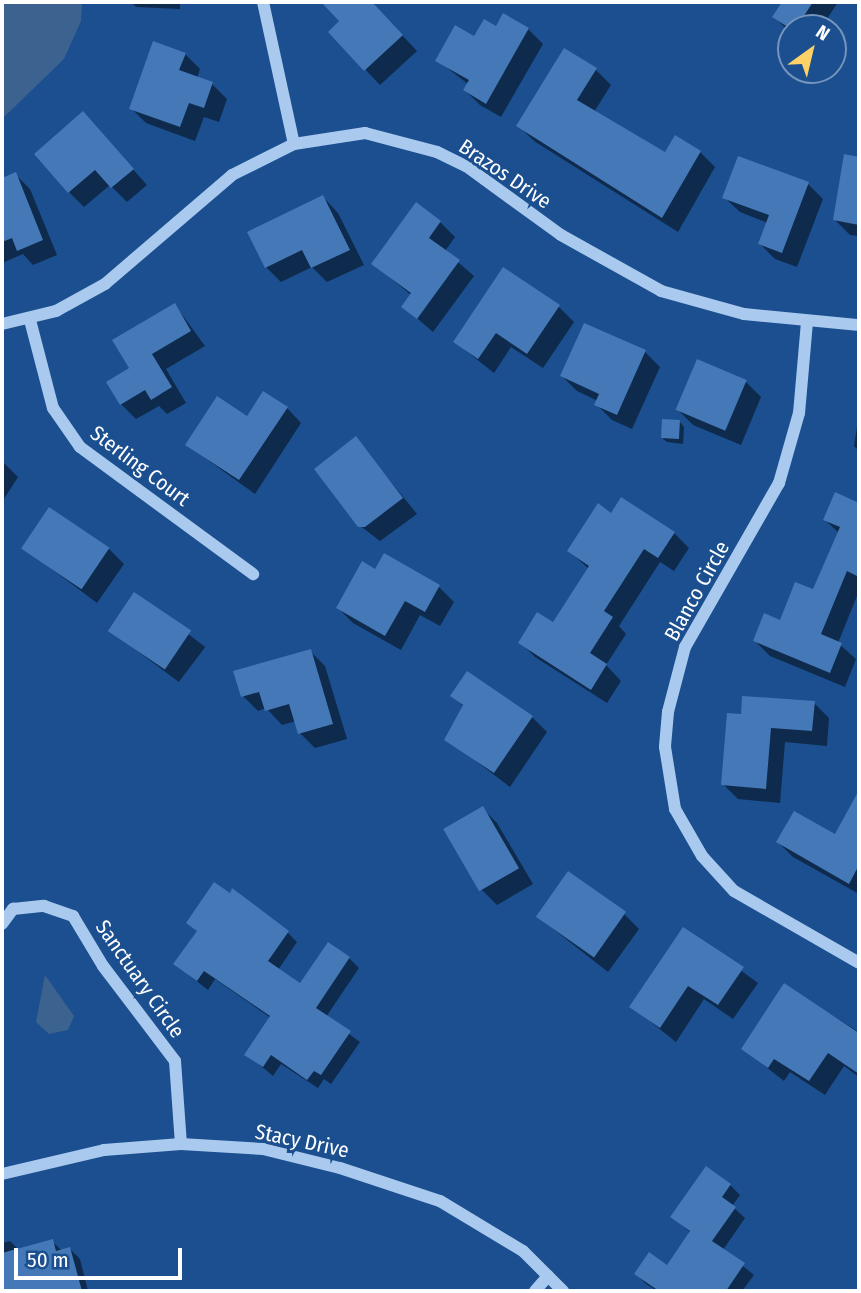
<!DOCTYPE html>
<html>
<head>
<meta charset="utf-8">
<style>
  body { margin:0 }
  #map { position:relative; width:861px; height:1293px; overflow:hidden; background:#1b4f8f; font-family:"Fira Sans Condensed",sans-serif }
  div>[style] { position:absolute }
  .water>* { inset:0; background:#3c6290 }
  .shadow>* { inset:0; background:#0007; transform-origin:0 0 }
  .building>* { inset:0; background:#4478b7; transform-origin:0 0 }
  .minor>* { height:12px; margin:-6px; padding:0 6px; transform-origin:6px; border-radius:6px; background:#a9c9ee }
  span { translate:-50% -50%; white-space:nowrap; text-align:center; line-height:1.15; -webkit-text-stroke:6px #1b4f8f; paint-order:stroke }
  .street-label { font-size:21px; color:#fff }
  .frame { position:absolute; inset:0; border:4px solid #fff; pointer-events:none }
  .north { position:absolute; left:777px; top:14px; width:70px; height:70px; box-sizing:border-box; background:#1b4f8f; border:2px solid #7695bc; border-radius:50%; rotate:34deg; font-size:19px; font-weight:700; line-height:28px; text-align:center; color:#fff }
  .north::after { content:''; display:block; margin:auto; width:24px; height:32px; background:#ffd166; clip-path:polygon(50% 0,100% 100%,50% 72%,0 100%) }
  .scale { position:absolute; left:14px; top:1248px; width:168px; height:32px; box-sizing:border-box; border:4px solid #fff; border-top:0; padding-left:9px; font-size:21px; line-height:24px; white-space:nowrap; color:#fff; -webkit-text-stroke:5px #1b4f8f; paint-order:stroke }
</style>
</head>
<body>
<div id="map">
  <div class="water">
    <div style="clip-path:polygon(2px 2px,82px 2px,81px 21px,64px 59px,2px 119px)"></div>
    <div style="clip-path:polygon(45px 975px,74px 1016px,68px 1030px,49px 1034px,36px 1022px)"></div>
  </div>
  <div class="shadow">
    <div style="clip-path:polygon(131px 2px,180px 2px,180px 9px,136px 7px)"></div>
    <div style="clip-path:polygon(331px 2px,371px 2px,417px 51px,380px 85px,330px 32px,342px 21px,327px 6px)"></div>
    <div style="clip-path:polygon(776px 2px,838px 2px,821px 28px,791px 28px,791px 33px,774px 17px,782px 5px)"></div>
    <div style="clip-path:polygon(496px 28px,528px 29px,543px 44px,501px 117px,480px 105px,465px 90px,468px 84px,437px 60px)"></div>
    <div style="clip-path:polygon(185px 54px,200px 69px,197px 78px,212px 84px,227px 99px,219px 122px,204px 117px,195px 141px,146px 123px,131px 108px)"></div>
    <div style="clip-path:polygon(596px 70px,611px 85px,594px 112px,665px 155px,700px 152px,715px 167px,678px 232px,534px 141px,519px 126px)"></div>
    <div style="clip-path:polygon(83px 113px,147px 185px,127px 202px,110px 185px,84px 207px,69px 192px)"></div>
    <div style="clip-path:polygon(845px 156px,859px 158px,859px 236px,850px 235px,835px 220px)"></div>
    <div style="clip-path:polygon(15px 174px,30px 189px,57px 255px,33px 265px,23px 254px,2px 263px,2px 180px)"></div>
    <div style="clip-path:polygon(808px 184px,823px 199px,797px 267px,775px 259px,760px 244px,768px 223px,740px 212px,724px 197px)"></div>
    <div style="clip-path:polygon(323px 197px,338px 213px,364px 265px,327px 282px,312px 267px,281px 282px,266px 267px)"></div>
    <div style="clip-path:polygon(440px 222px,455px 237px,445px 251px,474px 276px,433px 332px,403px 306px,411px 295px,374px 264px)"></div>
    <div style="clip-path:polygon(175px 305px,205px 346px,166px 369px,186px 403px,167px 414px,159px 406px,136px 419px,121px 404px,131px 369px)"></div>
    <div style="clip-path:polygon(559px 307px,574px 322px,543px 368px,511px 347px,494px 373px,455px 342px)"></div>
    <div style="clip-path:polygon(645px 352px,660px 367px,632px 429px,612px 420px,597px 405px,598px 401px,577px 391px,562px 376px)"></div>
    <div style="clip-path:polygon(746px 382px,761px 397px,741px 445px,693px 425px,678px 410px)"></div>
    <div style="clip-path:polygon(287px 408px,301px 423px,255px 494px,187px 445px,247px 418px)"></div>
    <div style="clip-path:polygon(859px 414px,859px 451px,854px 446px)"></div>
    <div style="clip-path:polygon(680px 422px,684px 427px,683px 444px,667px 442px,662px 438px)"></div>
    <div style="clip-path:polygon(356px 439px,417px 514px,380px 541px,359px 525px)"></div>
    <div style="clip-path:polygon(2px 461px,18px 477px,2px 502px)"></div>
    <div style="clip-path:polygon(836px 494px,859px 504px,859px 591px,838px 643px,856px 659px,845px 687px,770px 656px,755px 641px,814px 591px,839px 533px,825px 520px)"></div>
    <div style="clip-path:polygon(612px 515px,674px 533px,689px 548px,674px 571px,660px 562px,619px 626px,626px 634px,606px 665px,621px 681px,607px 703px,535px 657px,520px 642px,553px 624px,589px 569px,569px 551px)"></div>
    <div style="clip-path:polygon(24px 548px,109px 549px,124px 564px,97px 603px)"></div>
    <div style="clip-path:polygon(376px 571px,439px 587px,454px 602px,440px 626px,420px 615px,401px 650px,353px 623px,338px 608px)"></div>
    <div style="left:135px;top:594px;width:88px;height:44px;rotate:37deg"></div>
    <div style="clip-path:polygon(310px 651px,325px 666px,347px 739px,315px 748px,300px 733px,296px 721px,282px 725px,266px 708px,258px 711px,243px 696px)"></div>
    <div style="clip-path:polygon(452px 696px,532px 717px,547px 732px,510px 787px,447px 739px,464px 707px)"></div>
    <div style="clip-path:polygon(814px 703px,829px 718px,827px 746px,785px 742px,780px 803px,738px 799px,723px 784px,743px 716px)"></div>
    <div style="clip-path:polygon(855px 801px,859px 803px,859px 894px,793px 857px,778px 842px,835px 836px)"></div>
    <div style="clip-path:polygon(482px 808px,497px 823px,533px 884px,497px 905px,482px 890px)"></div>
    <div style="clip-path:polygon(624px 914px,639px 929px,608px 972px,538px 917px)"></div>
    <div style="clip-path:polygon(188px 922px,287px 932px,297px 942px,278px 970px,301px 985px,349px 958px,359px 968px,326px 1017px,360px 1042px,331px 1084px,324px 1079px,318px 1088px,281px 1064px,273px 1076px,247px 1054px,271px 1018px,215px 979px,208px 990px,175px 964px,198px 932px)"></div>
    <div style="clip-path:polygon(684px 929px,758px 983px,733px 1019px,704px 999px,676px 1042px,632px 1007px)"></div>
    <div style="clip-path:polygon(785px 986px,859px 1032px,859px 1077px,844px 1066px,825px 1095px,790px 1072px,784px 1081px,743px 1049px)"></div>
    <div style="clip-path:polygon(730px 1185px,740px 1195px,732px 1206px,745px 1218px,723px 1250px,754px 1275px,742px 1291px,657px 1291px,646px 1284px,636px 1274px,667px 1267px,691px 1233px,673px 1217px)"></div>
    <div style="clip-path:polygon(10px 1241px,19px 1250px,52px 1241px,62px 1251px,70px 1249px,80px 1259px,88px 1291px,6px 1291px,2px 1243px)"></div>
  </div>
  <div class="building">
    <div style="clip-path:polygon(321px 2px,372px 2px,403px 35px,364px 71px,328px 32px,339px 21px)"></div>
    <div style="clip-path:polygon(782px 2px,813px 2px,796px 28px,791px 29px,772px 17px)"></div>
    <div style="clip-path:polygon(503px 13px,529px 28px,486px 104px,463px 90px,469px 80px,435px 61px,455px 25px,474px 36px,484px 19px,496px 26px)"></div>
    <div style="clip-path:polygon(153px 41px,186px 53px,179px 70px,213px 82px,204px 108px,189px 103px,180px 127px,129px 109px)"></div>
    <div style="clip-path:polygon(564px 48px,597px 68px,577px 100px,665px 152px,675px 135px,701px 151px,662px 218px,516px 126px)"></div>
    <div style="clip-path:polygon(83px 111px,134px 169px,111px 188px,95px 170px,68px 193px,34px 154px)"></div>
    <div style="clip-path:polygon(844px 154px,859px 157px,859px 225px,833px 220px)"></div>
    <div style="clip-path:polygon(738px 156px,809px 182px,782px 253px,758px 244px,769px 215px,722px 198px)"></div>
    <div style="clip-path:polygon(16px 172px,43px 240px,17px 251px,12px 238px,2px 242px,2px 178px)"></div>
    <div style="clip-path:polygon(323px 195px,350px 250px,311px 268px,302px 250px,265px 268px,247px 232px)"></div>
    <div style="clip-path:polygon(416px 202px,441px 221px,429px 238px,460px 260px,417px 319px,401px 307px,411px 293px,371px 264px)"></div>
    <div style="clip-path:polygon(503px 267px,560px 305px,527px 354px,496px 333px,478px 359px,453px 342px)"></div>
    <div style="clip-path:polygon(175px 303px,191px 331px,152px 354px,172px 387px,151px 400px,145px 390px,120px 405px,106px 382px,129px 368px,112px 340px)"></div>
    <div style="clip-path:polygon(584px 323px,646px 350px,617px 415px,594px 405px,599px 394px,560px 376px)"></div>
    <div style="left:697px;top:359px;width:54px;height:55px;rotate:23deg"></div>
    <div style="clip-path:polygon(263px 391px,288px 407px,239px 480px,185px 445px,217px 396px,247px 416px)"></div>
    <div style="left:662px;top:419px;width:18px;height:19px;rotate:3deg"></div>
    <div style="clip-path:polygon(356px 436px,403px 498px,365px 527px,358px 527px,314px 469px)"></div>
    <div style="clip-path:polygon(835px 492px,859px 503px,859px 577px,847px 571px,821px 634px,842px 643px,830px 673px,753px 641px,764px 613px,780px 620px,795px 582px,813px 589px,840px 527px,823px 520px)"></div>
    <div style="clip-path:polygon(621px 497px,675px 532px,658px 558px,644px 549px,604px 611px,613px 617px,590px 653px,607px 664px,591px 690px,518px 643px,537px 612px,553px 622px,589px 566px,567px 551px,598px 503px,611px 513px)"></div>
    <div style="left:49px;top:507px;width:73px;height:50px;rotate:34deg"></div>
    <div style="clip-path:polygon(384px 553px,440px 585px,425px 612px,405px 601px,385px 636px,336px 608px,362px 561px,375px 569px)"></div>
    <div style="left:134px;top:592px;width:69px;height:47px;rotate:34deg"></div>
    <div style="clip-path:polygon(311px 649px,333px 724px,298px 734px,289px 704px,265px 711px,259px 692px,241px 697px,233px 671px)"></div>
    <div style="clip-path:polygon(467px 671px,533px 716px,494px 773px,444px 740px,463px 705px,450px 696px)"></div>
    <div style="clip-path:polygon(742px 696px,815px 701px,812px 731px,771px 728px,766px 789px,721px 785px,727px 713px,741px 714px)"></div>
    <div style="clip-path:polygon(859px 790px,859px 865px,849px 884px,776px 842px,794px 811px,835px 834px)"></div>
    <div style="left:483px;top:806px;width:72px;height:46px;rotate:60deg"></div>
    <div style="left:568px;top:871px;width:71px;height:56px;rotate:35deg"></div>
    <div style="clip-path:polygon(214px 882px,230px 893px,232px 888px,289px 931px,268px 961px,300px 983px,328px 942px,350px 957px,316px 1008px,351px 1031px,321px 1075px,314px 1071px,307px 1080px,271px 1055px,263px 1067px,244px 1055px,270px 1016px,204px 971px,197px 981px,173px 964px,197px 931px,186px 923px)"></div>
    <div style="clip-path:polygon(683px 927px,744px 967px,718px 1005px,688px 986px,660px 1028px,629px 1007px)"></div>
    <div style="clip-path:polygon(784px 983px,859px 1033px,859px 1074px,828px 1053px,809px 1081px,774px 1059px,768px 1068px,741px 1049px)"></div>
    <div style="clip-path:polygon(706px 1166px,731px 1184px,722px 1197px,736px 1207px,712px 1241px,745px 1263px,726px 1291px,659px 1291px,634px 1274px,649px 1252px,667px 1265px,690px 1231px,670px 1217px)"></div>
    <div style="clip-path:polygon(53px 1239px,56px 1251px,70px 1247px,82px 1291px,2px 1291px,2px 1253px)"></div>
  </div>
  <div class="minor">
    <div style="left:263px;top:2px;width:145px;rotate:77.7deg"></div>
    <div style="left:30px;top:320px;width:91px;rotate:75.4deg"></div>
    <div style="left:53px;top:408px;width:47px;rotate:55.3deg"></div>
    <div style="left:80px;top:447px;width:215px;rotate:36.3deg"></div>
    <div style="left:807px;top:322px;width:91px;rotate:95deg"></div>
    <div style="left:799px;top:413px;width:73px;rotate:105.9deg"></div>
    <div style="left:779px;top:483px;width:189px;rotate:119.8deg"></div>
    <div style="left:685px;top:647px;width:67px;rotate:104.7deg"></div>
    <div style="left:668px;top:712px;width:35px;rotate:95deg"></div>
    <div style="left:665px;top:747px;width:63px;rotate:80.8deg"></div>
    <div style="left:675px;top:809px;width:54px;rotate:60.1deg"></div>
    <div style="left:702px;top:856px;width:47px;rotate:47.6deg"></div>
    <div style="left:734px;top:891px;width:144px;rotate:29.9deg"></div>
    <div style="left:2px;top:324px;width:56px;rotate:-13.5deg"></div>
    <div style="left:56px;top:311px;width:56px;rotate:-28.9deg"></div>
    <div style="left:105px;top:284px;width:167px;rotate:-40.6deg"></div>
    <div style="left:232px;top:175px;width:69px;rotate:-26.6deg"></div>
    <div style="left:294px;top:144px;width:72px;rotate:-8.8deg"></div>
    <div style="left:365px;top:133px;width:74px;rotate:14.8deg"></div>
    <div style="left:437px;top:152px;width:32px;rotate:26deg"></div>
    <div style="left:466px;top:166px;width:117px;rotate:36deg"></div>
    <div style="left:561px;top:235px;width:115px;rotate:29.2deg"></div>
    <div style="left:661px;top:291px;width:86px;rotate:15.5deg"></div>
    <div style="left:744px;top:314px;width:116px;rotate:5.5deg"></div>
    <div style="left:2px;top:924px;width:19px;rotate:-54deg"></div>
    <div style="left:13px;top:909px;width:31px;rotate:-6deg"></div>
    <div style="left:44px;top:906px;width:31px;rotate:19deg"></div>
    <div style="left:73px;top:916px;width:58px;rotate:59deg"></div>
    <div style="left:103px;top:966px;width:119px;rotate:52.8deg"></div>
    <div style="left:175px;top:1061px;width:83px;rotate:85.9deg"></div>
    <div style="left:2px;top:1174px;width:105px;rotate:-13.2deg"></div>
    <div style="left:104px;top:1150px;width:77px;rotate:-4.5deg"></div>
    <div style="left:181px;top:1144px;width:82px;rotate:3.5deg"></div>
    <div style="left:263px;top:1149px;width:79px;rotate:13.9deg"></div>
    <div style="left:340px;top:1168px;width:105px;rotate:18.3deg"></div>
    <div style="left:440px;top:1201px;width:97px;rotate:31.1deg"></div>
    <div style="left:523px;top:1251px;width:57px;rotate:45deg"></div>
    <div style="left:535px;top:1291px;width:20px;rotate:-49deg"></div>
  </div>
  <div class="street-label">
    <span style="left:505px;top:174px;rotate:34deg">Brazos Drive</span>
    <span style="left:140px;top:466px;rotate:37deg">Sterling Court</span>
    <span style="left:697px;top:591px;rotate:-61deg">Blanco Circle</span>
    <span style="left:140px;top:979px;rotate:55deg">Sanctuary Circle</span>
    <span style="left:302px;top:1141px;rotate:12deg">Stacy Drive</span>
  </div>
  <div class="frame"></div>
  <div class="north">N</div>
  <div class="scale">50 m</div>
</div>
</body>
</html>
